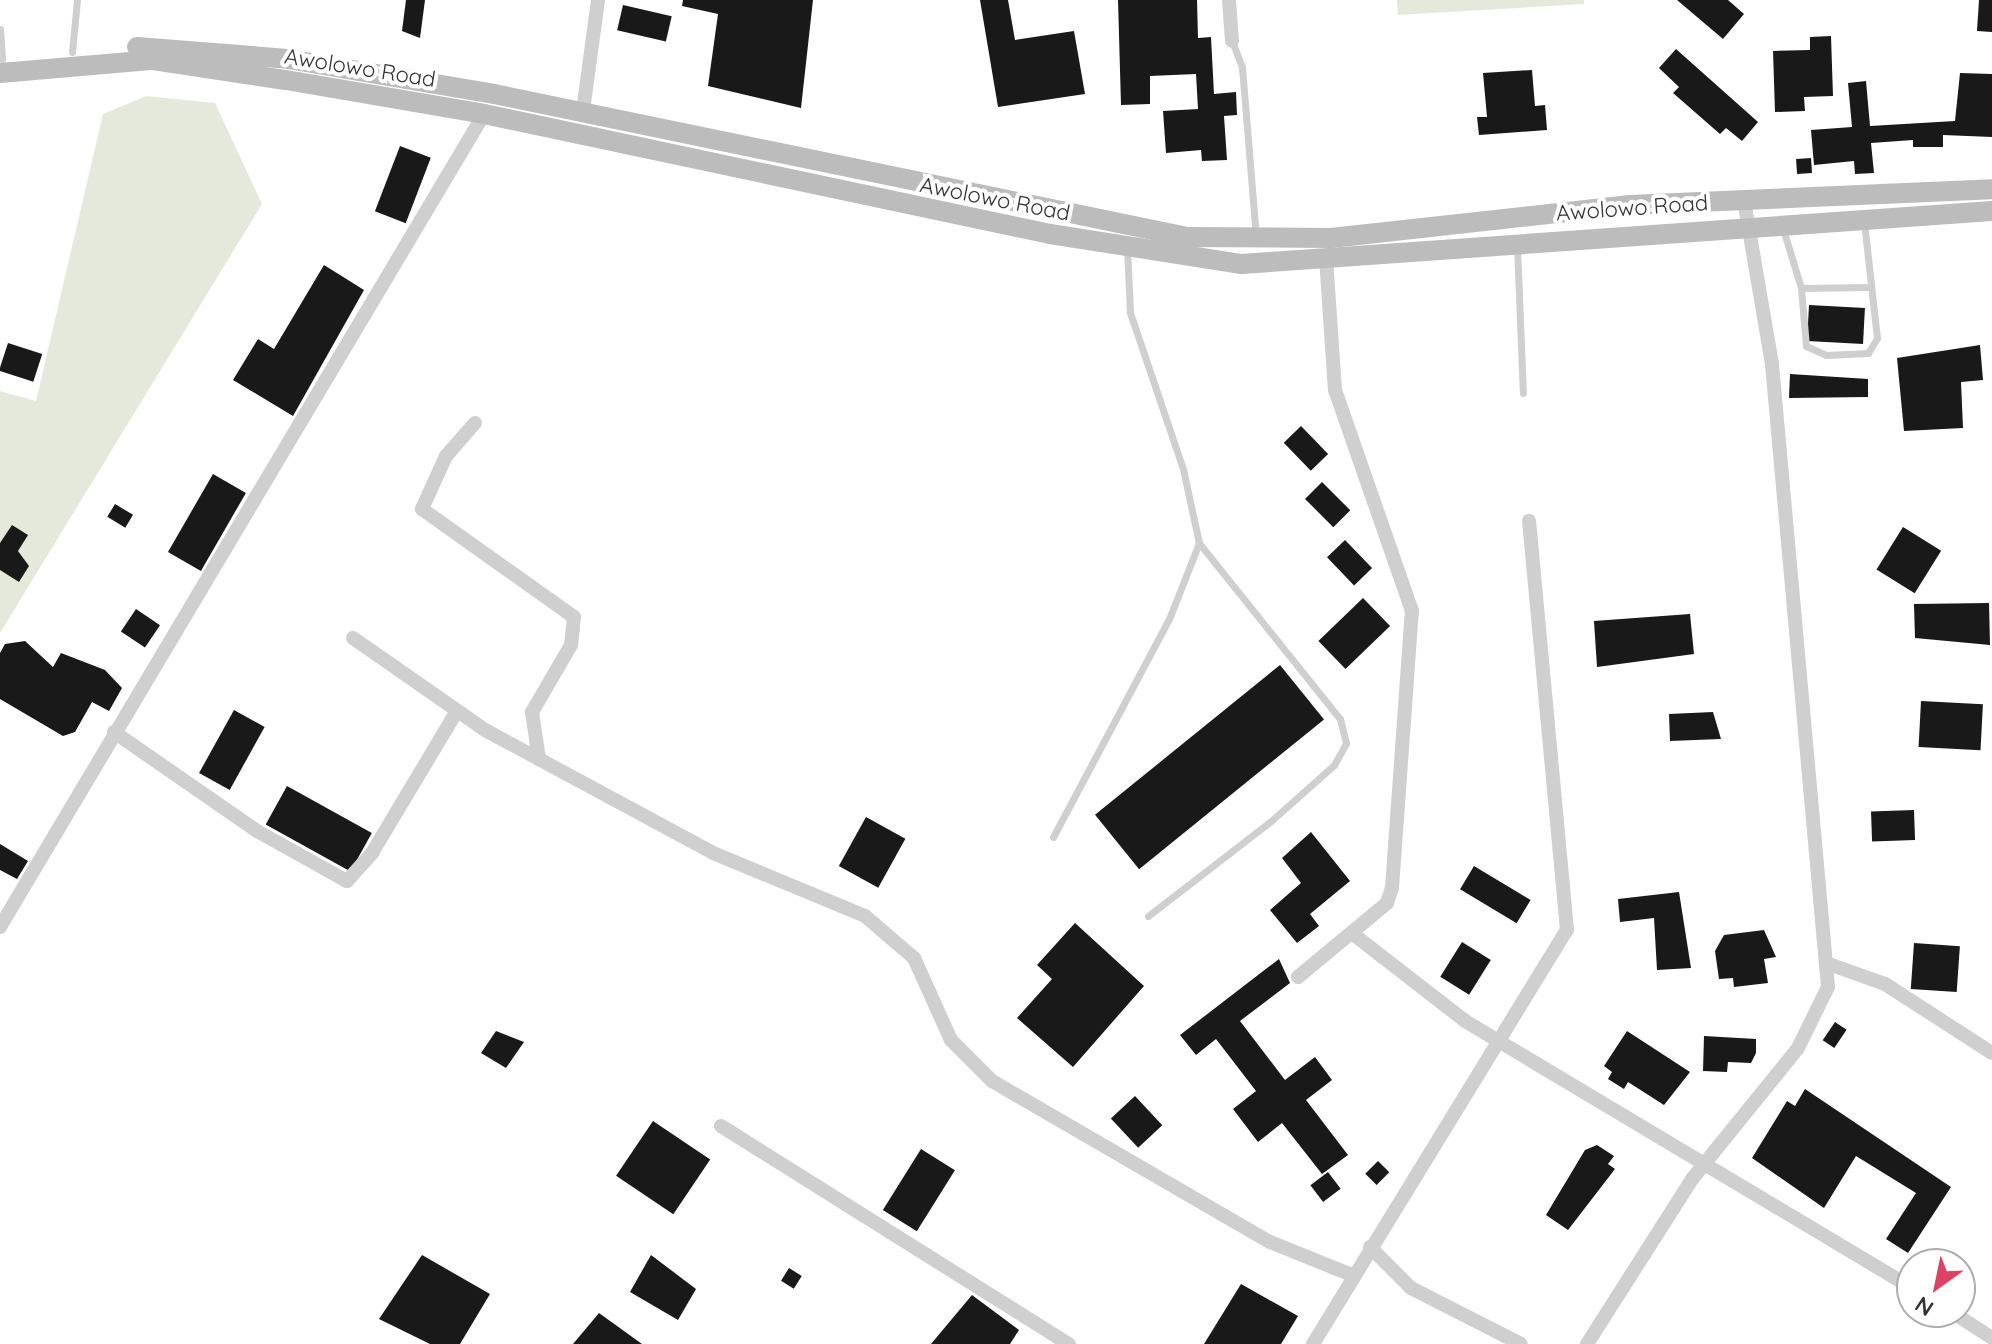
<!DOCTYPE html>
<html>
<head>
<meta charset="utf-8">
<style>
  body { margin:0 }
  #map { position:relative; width:1992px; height:1344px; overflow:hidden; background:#fff; font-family:Quicksand,sans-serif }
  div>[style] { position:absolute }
  .green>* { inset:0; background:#e4e9dc }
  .building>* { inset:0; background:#191919; transform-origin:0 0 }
  .service>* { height:7px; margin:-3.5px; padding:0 3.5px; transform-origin:3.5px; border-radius:3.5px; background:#cfcfcf }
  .minor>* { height:14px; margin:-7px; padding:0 7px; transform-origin:7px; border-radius:7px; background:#cfcfcf }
  .secondary>* { height:20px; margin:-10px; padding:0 10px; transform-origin:10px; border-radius:10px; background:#bcbcbc }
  span { translate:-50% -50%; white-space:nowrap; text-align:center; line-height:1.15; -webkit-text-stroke:8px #fff; paint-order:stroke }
  .street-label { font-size:22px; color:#323232 }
  .north { position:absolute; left:1896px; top:1248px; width:80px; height:80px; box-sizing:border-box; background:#fff; border:2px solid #adadad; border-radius:50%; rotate:213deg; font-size:22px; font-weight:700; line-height:32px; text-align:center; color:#323232 }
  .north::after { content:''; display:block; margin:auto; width:28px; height:36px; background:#dc4263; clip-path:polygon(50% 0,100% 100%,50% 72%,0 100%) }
</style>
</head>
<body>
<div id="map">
  <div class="green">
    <div style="clip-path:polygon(1397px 0,1584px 0,1584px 4px,1398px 15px)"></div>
    <div style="clip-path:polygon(146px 96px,215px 103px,262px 204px,0 633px,0 391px,36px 401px,103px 114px)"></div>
  </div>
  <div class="building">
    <div style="clip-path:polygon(406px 0,425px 0,420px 38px,402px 31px)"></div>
    <div style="clip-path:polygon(683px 0,813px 0,801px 108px,708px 86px,718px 14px,682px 6px)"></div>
    <div style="clip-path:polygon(980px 0,1008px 0,1015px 40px,1074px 31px,1085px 94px,998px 107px)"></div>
    <div style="clip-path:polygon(1118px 0,1197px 0,1198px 38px,1211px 37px,1214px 94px,1236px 92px,1237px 115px,1224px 116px,1227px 160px,1202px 161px,1201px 150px,1166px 153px,1163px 111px,1198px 109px,1196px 74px,1150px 76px,1150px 104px,1121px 105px)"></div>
    <div style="clip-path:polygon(1677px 0,1728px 0,1744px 14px,1723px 39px)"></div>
    <div style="clip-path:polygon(1979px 0,1992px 0,1992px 32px,1977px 31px)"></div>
    <div style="left:623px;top:5px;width:50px;height:26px;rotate:13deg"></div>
    <div style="clip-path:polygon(1831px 36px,1833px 96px,1804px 97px,1805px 111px,1775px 112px,1773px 51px,1810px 50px,1810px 37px)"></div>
    <div style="clip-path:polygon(1676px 49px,1758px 122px,1742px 141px,1726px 128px,1720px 134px,1673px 93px,1679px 87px,1659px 68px)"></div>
    <div style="clip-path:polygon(1532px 70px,1535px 106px,1545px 105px,1547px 130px,1479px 135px,1477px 117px,1487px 117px,1483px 73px)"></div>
    <div style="clip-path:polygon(1960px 73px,1992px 74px,1992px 137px,1943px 135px,1943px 147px,1913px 147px,1913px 140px,1871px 143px,1874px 173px,1855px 174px,1854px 161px,1814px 165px,1811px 130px,1852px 127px,1848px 83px,1866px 81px,1870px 126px,1955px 121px)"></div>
    <div style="left:400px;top:146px;width:33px;height:70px;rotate:21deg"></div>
    <div style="left:1811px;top:158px;width:15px;height:15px;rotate:86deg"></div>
    <div style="clip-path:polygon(324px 265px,364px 290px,293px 416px,233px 380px,258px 339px,274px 349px)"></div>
    <div style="left:1809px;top:305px;width:56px;height:36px;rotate:3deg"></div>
    <div style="left:8px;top:343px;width:36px;height:29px;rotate:18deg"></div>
    <div style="clip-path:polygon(1980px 345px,1983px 380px,1961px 382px,1963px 428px,1904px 431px,1897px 358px)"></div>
    <div style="clip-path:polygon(1790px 374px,1868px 379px,1868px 397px,1789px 398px)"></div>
    <div style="left:1301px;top:426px;width:39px;height:24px;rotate:46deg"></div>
    <div style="left:213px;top:474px;width:38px;height:90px;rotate:30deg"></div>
    <div style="left:1322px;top:482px;width:40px;height:24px;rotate:45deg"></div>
    <div style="left:115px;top:504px;width:21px;height:15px;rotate:31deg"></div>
    <div style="clip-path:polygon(12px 525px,28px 535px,18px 551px,29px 566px,19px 582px,0 570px,0 543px)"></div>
    <div style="left:1903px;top:527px;width:45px;height:50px;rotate:32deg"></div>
    <div style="left:1345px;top:540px;width:39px;height:25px;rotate:46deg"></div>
    <div style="left:1363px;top:598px;width:39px;height:62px;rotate:46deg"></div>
    <div style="clip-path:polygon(1989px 603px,1990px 645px,1915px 638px,1914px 604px)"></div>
    <div style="left:136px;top:609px;width:29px;height:27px;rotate:34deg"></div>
    <div style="clip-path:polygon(1690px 614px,1694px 654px,1597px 667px,1594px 621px)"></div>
    <div style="clip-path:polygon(25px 641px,53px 667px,61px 653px,105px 670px,122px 688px,109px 711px,92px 702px,75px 732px,63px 736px,0 699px,0 653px,5px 644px)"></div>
    <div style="left:1280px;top:665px;width:70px;height:238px;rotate:51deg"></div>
    <div style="left:1921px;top:701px;width:62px;height:46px;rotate:3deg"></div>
    <div style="left:234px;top:710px;width:35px;height:72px;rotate:29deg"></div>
    <div style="clip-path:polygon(1713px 712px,1721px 739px,1670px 741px,1669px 714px)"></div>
    <div style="left:287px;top:786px;width:97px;height:44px;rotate:29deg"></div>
    <div style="left:1914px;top:810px;width:30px;height:43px;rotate:88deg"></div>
    <div style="left:866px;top:817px;width:45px;height:56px;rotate:29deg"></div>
    <div style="clip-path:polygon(1311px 832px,1350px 881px,1310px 914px,1319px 926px,1297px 943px,1270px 910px,1301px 883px,1282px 858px)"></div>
    <div style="clip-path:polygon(0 844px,28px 861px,17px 879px,0 870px)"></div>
    <div style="left:1474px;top:866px;width:66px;height:27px;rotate:31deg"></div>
    <div style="clip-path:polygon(1679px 892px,1691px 968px,1657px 970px,1654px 918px,1620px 922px,1618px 899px)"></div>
    <div style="clip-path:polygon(1075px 923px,1144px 986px,1073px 1067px,1017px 1018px,1052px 979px,1037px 965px)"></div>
    <div style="clip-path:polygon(1764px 930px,1776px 957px,1764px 959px,1768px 983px,1734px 987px,1733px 978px,1719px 979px,1715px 951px,1724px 935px)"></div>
    <div style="left:1462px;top:942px;width:34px;height:41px;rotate:32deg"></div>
    <div style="left:1914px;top:943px;width:46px;height:46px;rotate:4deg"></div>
    <div style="clip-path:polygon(1279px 959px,1290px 983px,1240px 1021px,1285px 1080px,1315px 1057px,1332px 1080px,1306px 1100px,1348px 1155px,1322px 1174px,1282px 1123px,1258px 1142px,1233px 1109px,1256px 1091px,1216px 1039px,1196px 1055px,1180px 1035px)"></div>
    <div style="left:1835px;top:1022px;width:14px;height:22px;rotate:34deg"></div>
    <div style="clip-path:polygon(496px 1031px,524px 1042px,506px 1068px,481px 1053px)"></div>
    <div style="clip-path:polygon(1627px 1031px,1690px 1072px,1664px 1105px,1628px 1082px,1624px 1089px,1608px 1079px,1612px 1072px,1604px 1066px)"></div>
    <div style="clip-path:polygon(1704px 1036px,1756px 1039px,1756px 1053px,1751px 1063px,1728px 1062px,1727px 1072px,1703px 1071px)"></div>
    <div style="clip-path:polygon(1805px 1089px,1951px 1187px,1908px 1253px,1886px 1239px,1916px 1193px,1856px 1156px,1824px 1208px,1752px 1158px,1787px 1101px,1795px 1106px)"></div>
    <div style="left:1135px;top:1096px;width:40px;height:33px;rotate:47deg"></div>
    <div style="left:653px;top:1121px;width:69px;height:66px;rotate:34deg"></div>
    <div style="clip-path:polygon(1597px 1145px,1614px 1156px,1608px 1164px,1615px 1169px,1568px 1230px,1546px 1215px,1585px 1150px)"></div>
    <div style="left:921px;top:1149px;width:40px;height:72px;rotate:32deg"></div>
    <div style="left:1378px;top:1161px;width:16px;height:18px;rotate:45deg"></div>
    <div style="left:1328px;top:1172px;width:21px;height:22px;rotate:53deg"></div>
    <div style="clip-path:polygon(422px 1255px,490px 1294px,460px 1344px,430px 1344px,379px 1319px)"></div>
    <div style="clip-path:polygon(651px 1255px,696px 1289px,678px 1320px,630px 1292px)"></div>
    <div style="left:789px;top:1268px;width:15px;height:15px;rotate:32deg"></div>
    <div style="clip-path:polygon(1241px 1284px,1298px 1316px,1281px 1344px,1204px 1344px)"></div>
    <div style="clip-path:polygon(972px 1295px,1019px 1330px,1010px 1344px,931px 1344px)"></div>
    <div style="clip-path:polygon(599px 1313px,642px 1344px,573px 1344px)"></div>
  </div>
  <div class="service">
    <div style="left:0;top:29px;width:30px;rotate:86deg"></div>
    <div style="left:1232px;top:41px;width:28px;rotate:69deg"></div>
    <div style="left:1242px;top:67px;width:171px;rotate:85.3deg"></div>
    <div style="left:72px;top:52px;width:52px;rotate:-84.5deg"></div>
    <div style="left:1783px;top:229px;width:62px;rotate:73deg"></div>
    <div style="left:1801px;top:288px;width:58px;rotate:85.1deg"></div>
    <div style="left:1806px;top:346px;width:22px;rotate:24deg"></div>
    <div style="left:1826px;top:355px;width:42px;rotate:-2.7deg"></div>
    <div style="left:1868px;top:353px;width:17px;rotate:-59deg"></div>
    <div style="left:1877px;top:338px;width:116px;rotate:-96.4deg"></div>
    <div style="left:1517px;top:246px;width:147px;rotate:87.7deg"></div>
    <div style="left:1801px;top:288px;width:70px;rotate:-0.8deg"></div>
    <div style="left:1053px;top:837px;width:247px;rotate:-62deg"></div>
    <div style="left:1169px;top:619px;width:82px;rotate:-68.5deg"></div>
    <div style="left:1199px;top:543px;width:76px;rotate:-102.2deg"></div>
    <div style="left:1183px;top:469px;width:166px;rotate:-108.7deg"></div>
    <div style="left:1130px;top:312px;width:63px;rotate:-92.7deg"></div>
    <div style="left:1148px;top:916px;width:155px;rotate:-37.7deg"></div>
    <div style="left:1271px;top:821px;width:84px;rotate:-41.6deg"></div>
    <div style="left:1334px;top:765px;width:25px;rotate:-61deg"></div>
    <div style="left:1346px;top:743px;width:25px;rotate:-104deg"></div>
    <div style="left:1340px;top:719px;width:226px;rotate:-128.7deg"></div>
  </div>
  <div class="minor">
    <div style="left:1229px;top:0;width:41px;rotate:85.8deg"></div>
    <div style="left:583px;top:111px;width:112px;rotate:-82.3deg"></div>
    <div style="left:475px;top:423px;width:44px;rotate:131.3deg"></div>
    <div style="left:446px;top:456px;width:58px;rotate:114.4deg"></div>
    <div style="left:422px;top:509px;width:186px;rotate:35.4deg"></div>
    <div style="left:574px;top:617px;width:28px;rotate:96deg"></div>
    <div style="left:571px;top:645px;width:78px;rotate:120.2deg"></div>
    <div style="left:532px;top:712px;width:48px;rotate:81.5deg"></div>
    <div style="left:353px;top:638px;width:161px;rotate:34.9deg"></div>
    <div style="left:485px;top:730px;width:259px;rotate:28.3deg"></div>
    <div style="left:713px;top:853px;width:165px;rotate:22.5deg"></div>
    <div style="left:865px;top:916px;width:65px;rotate:40.6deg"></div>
    <div style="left:914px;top:958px;width:90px;rotate:65.7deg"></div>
    <div style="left:951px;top:1040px;width:58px;rotate:45deg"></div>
    <div style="left:992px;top:1081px;width:321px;rotate:30.1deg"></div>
    <div style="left:1270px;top:1242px;width:91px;rotate:22deg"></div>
    <div style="left:114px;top:732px;width:174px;rotate:34.7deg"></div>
    <div style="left:257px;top:831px;width:103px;rotate:29.1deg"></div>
    <div style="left:347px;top:881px;width:38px;rotate:-48deg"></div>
    <div style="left:372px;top:853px;width:165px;rotate:-59.1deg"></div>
    <div style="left:0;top:927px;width:946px;rotate:-59.23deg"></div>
    <div style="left:1353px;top:934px;width:142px;rotate:37.8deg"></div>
    <div style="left:1465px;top:1021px;width:521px;rotate:30.85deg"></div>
    <div style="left:1826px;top:963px;width:63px;rotate:19.6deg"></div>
    <div style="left:1885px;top:984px;width:127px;rotate:32.8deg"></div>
    <div style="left:1298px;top:977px;width:116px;rotate:-39.7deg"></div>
    <div style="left:1387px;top:903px;width:16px;rotate:-72deg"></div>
    <div style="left:1392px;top:888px;width:278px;rotate:-85.9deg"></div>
    <div style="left:1412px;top:611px;width:234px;rotate:-109.2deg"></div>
    <div style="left:1335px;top:390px;width:132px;rotate:-93.9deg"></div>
    <div style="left:721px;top:1126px;width:411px;rotate:32.1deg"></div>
    <div style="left:1370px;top:1247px;width:58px;rotate:45deg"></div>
    <div style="left:1411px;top:1288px;width:123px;rotate:27deg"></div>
    <div style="left:1952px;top:1312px;width:48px;rotate:33deg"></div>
    <div style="left:1313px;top:1344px;width:486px;rotate:-58.5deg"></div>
    <div style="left:1567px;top:930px;width:411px;rotate:-95.3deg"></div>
    <div style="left:1587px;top:1344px;width:196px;rotate:-57.5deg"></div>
    <div style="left:1692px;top:1179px;width:169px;rotate:-51deg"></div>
    <div style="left:1798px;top:1048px;width:68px;rotate:-63.8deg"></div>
    <div style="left:1828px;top:987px;width:626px;rotate:-95.14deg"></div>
    <div style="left:1772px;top:364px;width:165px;rotate:-99.7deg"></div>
  </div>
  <div class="secondary">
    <div style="left:137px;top:47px;width:151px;rotate:4.5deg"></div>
    <div style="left:288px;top:59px;width:209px;rotate:9.6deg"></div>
    <div style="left:494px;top:94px;width:708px;rotate:11.66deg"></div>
    <div style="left:1187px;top:237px;width:144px;rotate:0.4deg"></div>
    <div style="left:1331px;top:238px;width:301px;rotate:-6.3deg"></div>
    <div style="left:1630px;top:205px;width:362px;rotate:-2.5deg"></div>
    <div style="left:0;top:73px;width:154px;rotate:-4.9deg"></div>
    <div style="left:153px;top:60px;width:134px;rotate:8.6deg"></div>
    <div style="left:286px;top:80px;width:201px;rotate:9.7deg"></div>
    <div style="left:484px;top:114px;width:579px;rotate:11.97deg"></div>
    <div style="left:1050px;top:234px;width:194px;rotate:8.9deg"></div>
    <div style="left:1242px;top:264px;width:752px;rotate:-4.04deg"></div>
  </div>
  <div class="street-label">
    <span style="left:360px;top:68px;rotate:9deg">Awolowo Road</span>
    <span style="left:995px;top:199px;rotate:11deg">Awolowo Road</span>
    <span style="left:1632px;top:208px;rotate:-4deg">Awolowo Road</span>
  </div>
  <div class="north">N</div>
</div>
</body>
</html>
